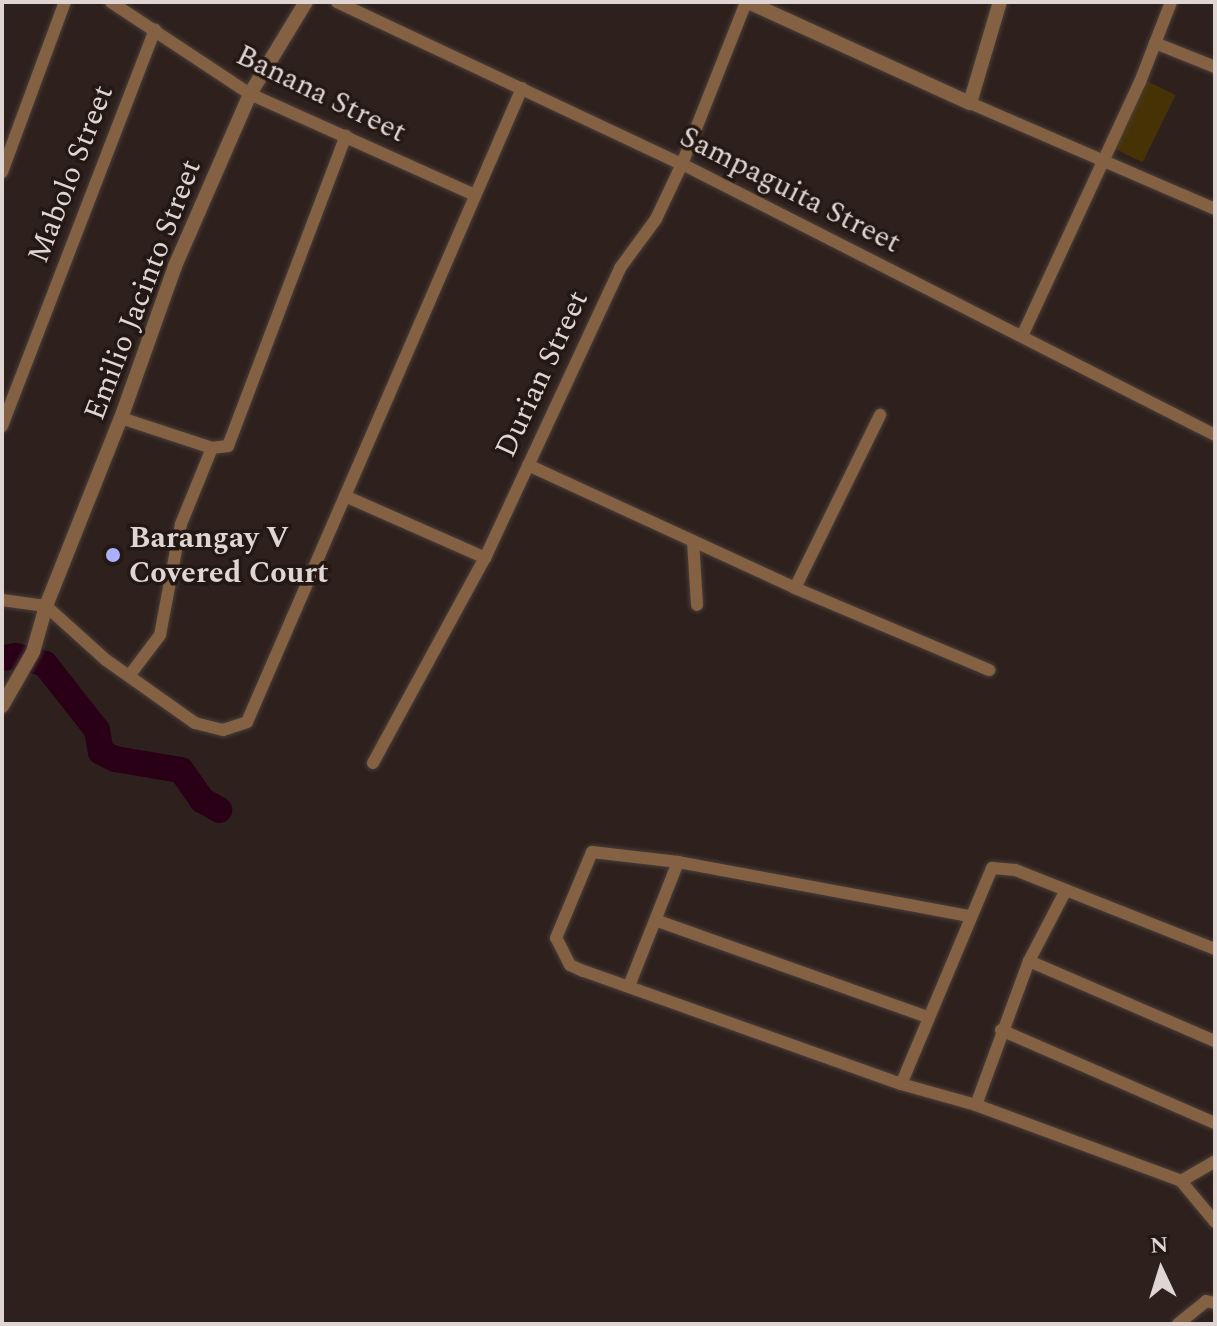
<!DOCTYPE html>
<html>
<head>
<meta charset="utf-8">
<style>
  body { margin:0 }
  #map { position:relative; width:1217px; height:1326px; overflow:hidden; background:#2e211d; font-family:Spectral,serif }
  div>[style] { position:absolute }
  .green>* { inset:0; background:#463305; transform-origin:0 0 }
  .river>* { height:26px; margin:-13px; padding:0 13px; transform-origin:13px; border-radius:13px; background:#290016 }
  .roads { filter:drop-shadow(0 0 2px #4a3e3a) drop-shadow(0 0 2px #4a3e3a) }
  .minor>* { height:12px; margin:-6px; padding:0 6px; transform-origin:6px; border-radius:6px; background:#846143 }
  .tertiary>* { height:14px; margin:-7px; padding:0 7px; transform-origin:7px; border-radius:7px; background:#846143 }
  .dots>* { width:22px; height:22px; translate:-50% -50%; box-sizing:border-box; border:4px solid #241814; border-radius:50% }
  span { translate:-50% -50%; white-space:nowrap; text-align:center; line-height:1.15; -webkit-text-stroke:7px #241814; paint-order:stroke }
  .street-label { font-size:30px; color:#dfd6d3 }
  .poi-label { font-size:30px; color:#dfd6d3; font-weight:700 }
  .left { translate:0 -50%; text-align:left }
  .frame { position:absolute; inset:0; border:4px solid #dfd6d3; pointer-events:none }
  .north { position:absolute; left:1121px; top:1230px; width:80px; height:80px; -webkit-text-stroke:6px #241814; paint-order:stroke; rotate:356deg; font-size:22px; font-weight:700; line-height:32px; text-align:center; color:#dfd6d3 }
  .north::after { content:''; display:block; margin:auto; width:28px; height:36px; background:#dfd6d3; clip-path:polygon(50% 0,100% 100%,50% 72%,0 100%) }
</style>
</head>
<body>
<div id="map">
  <div class="green">
    <div style="left:1145px;top:80px;width:34px;height:75px;rotate:26deg"></div>
  </div>
  <div class="river">
    <div style="left:2px;top:658px;width:14px;rotate:-8deg"></div>
    <div style="left:16px;top:656px;width:30px;rotate:15deg"></div>
    <div style="left:45px;top:664px;width:84px;rotate:51.8deg"></div>
    <div style="left:97px;top:730px;width:22px;rotate:80deg"></div>
    <div style="left:101px;top:752px;width:16px;rotate:27deg"></div>
    <div style="left:115px;top:759px;width:67px;rotate:9.5deg"></div>
    <div style="left:181px;top:770px;width:37px;rotate:55deg"></div>
    <div style="left:202px;top:800px;width:20px;rotate:30deg"></div>
  </div>
  <div class="roads">
    <div class="minor">
      <div style="left:111px;top:2px;width:167px;rotate:33.5deg"></div>
      <div style="left:250px;top:94px;width:247px;rotate:24.2deg"></div>
      <div style="left:337px;top:2px;width:381px;rotate:25.2deg"></div>
      <div style="left:682px;top:164px;width:598px;rotate:26.95deg"></div>
      <div style="left:1155px;top:43px;width:65px;rotate:21.8deg"></div>
      <div style="left:970px;top:103px;width:267px;rotate:23.4deg"></div>
      <div style="left:2px;top:172px;width:181px;rotate:-69.7deg"></div>
      <div style="left:1022px;top:336px;width:280px;rotate:-65.1deg"></div>
      <div style="left:1140px;top:82px;width:86px;rotate:-68.8deg"></div>
      <div style="left:121px;top:418px;width:96px;rotate:18.2deg"></div>
      <div style="left:212px;top:448px;width:16px;rotate:-7deg"></div>
      <div style="left:228px;top:446px;width:332px;rotate:-69.2deg"></div>
      <div style="left:2px;top:426px;width:425px;rotate:-68.9deg"></div>
      <div style="left:528px;top:465px;width:294px;rotate:24.7deg"></div>
      <div style="left:795px;top:588px;width:211px;rotate:22.9deg"></div>
      <div style="left:347px;top:497px;width:151px;rotate:23.8deg"></div>
      <div style="left:693px;top:541px;width:64px;rotate:86.4deg"></div>
      <div style="left:795px;top:588px;width:193px;rotate:-63.8deg"></div>
      <div style="left:2px;top:600px;width:44px;rotate:7.8deg"></div>
      <div style="left:46px;top:606px;width:81px;rotate:42deg"></div>
      <div style="left:106px;top:660px;width:109px;rotate:35.3deg"></div>
      <div style="left:195px;top:723px;width:29px;rotate:14deg"></div>
      <div style="left:223px;top:730px;width:25px;rotate:-18deg"></div>
      <div style="left:247px;top:722px;width:691px;rotate:-66.55deg"></div>
      <div style="left:129px;top:676px;width:51px;rotate:-52.9deg"></div>
      <div style="left:160px;top:635px;width:113px;rotate:-79.3deg"></div>
      <div style="left:181px;top:524px;width:82px;rotate:-67.8deg"></div>
      <div style="left:373px;top:763px;width:234px;rotate:-61.4deg"></div>
      <div style="left:485px;top:558px;width:320px;rotate:-65deg"></div>
      <div style="left:620px;top:268px;width:61px;rotate:-53.7deg"></div>
      <div style="left:656px;top:219px;width:61px;rotate:-64.7deg"></div>
      <div style="left:682px;top:164px;width:174px;rotate:-68.4deg"></div>
      <div style="left:658px;top:921px;width:287px;rotate:19.6deg"></div>
      <div style="left:1215px;top:949px;width:215px;rotate:-158.4deg"></div>
      <div style="left:1015px;top:870px;width:23px;rotate:-175deg"></div>
      <div style="left:992px;top:868px;width:234px;rotate:112.8deg"></div>
      <div style="left:901px;top:1084px;width:78px;rotate:15.6deg"></div>
      <div style="left:976px;top:1105px;width:219px;rotate:20.3deg"></div>
      <div style="left:1181px;top:1181px;width:53px;rotate:50.3deg"></div>
      <div style="left:1029px;top:961px;width:80px;rotate:-62.5deg"></div>
      <div style="left:629px;top:986px;width:133px;rotate:-68.4deg"></div>
      <div style="left:1001px;top:1030px;width:233px;rotate:23.5deg"></div>
      <div style="left:901px;top:1084px;width:337px;rotate:-160.4deg"></div>
      <div style="left:583px;top:971px;width:14px;rotate:-155deg"></div>
      <div style="left:570px;top:965px;width:30px;rotate:-117deg"></div>
      <div style="left:556px;top:938px;width:93px;rotate:-67.3deg"></div>
      <div style="left:592px;top:852px;width:87px;rotate:6.6deg"></div>
      <div style="left:678px;top:862px;width:296px;rotate:10.5deg"></div>
      <div style="left:976px;top:1105px;width:153px;rotate:-69.8deg"></div>
      <div style="left:1029px;top:961px;width:202px;rotate:23.3deg"></div>
      <div style="left:1181px;top:1181px;width:39px;rotate:-30deg"></div>
      <div style="left:1178px;top:1324px;width:36px;rotate:-39deg"></div>
      <div style="left:1206px;top:1301px;width:9px;rotate:13deg"></div>
    </div>
    <div class="tertiary">
      <div style="left:748px;top:2px;width:244px;rotate:24.5deg"></div>
      <div style="left:970px;top:103px;width:105px;rotate:-73.5deg"></div>
      <div style="left:2px;top:706px;width:62px;rotate:-60.1deg"></div>
      <div style="left:33px;top:652px;width:48px;rotate:-74.2deg"></div>
      <div style="left:46px;top:606px;width:202px;rotate:-68.3deg"></div>
      <div style="left:121px;top:418px;width:161px;rotate:-70.4deg"></div>
      <div style="left:175px;top:266px;width:188px;rotate:-66.4deg"></div>
      <div style="left:250px;top:94px;width:108px;rotate:-58.7deg"></div>
    </div>
  </div>
  <div class="dots">
    <div style="left:113px;top:555px;background:#acaffb"></div>
  </div>
  <div class="street-label">
    <span style="left:321px;top:94px;rotate:26deg">Banana Street</span>
    <span style="left:71px;top:174px;rotate:-69deg">Mabolo Street</span>
    <span style="left:790px;top:190px;rotate:27deg">Sampaguita Street</span>
    <span style="left:143px;top:290px;rotate:-69deg">Emilio Jacinto Street</span>
    <span style="left:542px;top:374px;rotate:-65deg">Durian Street</span>
  </div>
  <div class="poi-label">
    <span class="left" style="left:129px;top:555px">Barangay V<br>Covered Court</span>
  </div>
  <div class="frame"></div>
  <div class="north">N</div>
</div>
</body>
</html>
